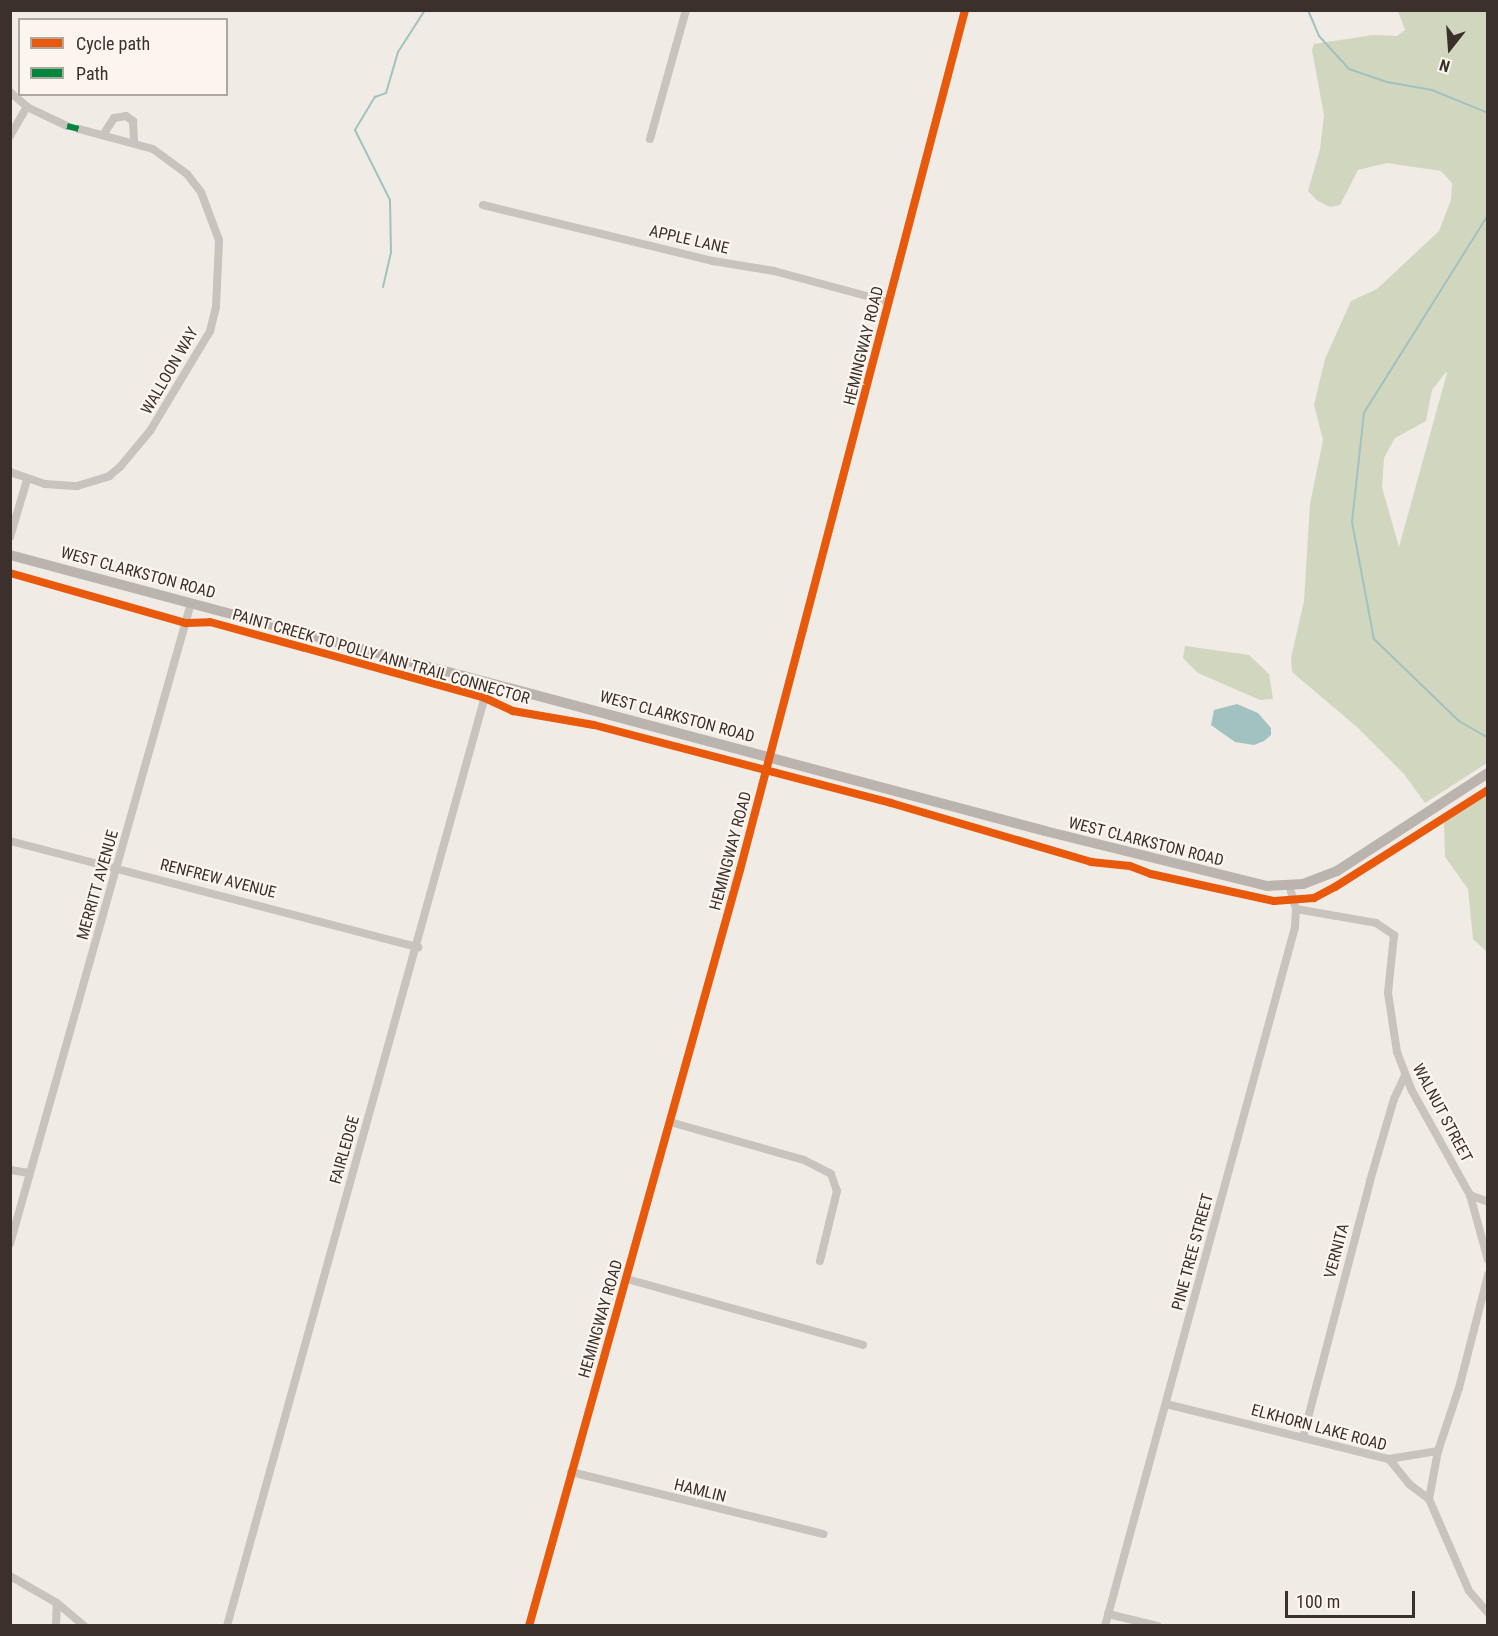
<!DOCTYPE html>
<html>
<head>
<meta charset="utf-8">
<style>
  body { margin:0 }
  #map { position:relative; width:1498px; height:1636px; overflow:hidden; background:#f0ebe5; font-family:"Roboto Condensed",sans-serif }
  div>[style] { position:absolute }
  .green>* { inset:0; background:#d1d6bf }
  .water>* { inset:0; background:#a1c2c1 }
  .stream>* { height:2px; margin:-1px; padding:0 1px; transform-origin:1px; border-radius:1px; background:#a1c2c1 }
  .street>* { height:8px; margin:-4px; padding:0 4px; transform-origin:4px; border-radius:4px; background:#c9c3be }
  .secondary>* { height:10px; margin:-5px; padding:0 5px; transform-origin:5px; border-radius:5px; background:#bab3ae }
  .quiet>* { height:6px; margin-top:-3px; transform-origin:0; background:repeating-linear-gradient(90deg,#00873e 0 12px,transparent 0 18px) }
  .cycleway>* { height:8px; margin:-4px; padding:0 4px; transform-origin:4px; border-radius:4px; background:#e8590c }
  span { translate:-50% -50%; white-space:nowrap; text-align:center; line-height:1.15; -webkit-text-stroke:4.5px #fbf5ee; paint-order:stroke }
  .street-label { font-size:16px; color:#3b302b }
  .frame { position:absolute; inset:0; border:12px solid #3b302b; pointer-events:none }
  .legend { position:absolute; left:18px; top:18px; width:210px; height:78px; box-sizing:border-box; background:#fbf5ee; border:2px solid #aea6a0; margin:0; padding:8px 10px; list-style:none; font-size:18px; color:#3b302b }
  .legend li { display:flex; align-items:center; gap:12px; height:30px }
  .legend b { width:30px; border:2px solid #aea6a0 }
  .north { position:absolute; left:1420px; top:18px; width:60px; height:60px; -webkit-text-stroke:4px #fbf5ee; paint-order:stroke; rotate:197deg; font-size:16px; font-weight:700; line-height:24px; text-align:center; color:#3b302b }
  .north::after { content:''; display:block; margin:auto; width:21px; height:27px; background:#3b302b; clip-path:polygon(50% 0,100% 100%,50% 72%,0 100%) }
  .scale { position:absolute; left:1285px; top:1591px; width:130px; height:27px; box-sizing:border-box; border:3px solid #3b302b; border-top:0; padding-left:8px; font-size:18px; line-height:21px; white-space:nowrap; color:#3b302b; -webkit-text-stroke:4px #fbf5ee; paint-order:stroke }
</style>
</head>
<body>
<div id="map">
  <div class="green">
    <div style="clip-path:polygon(evenodd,1398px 11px,1488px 11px,1487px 763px,1425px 803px,1404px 774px,1357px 727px,1292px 672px,1291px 658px,1304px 601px,1310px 504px,1323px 440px,1314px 405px,1325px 359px,1351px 301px,1377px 289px,1439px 231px,1451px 200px,1452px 183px,1441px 171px,1387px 163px,1358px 170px,1340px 205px,1330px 207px,1318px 201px,1308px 191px,1320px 149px,1324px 115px,1312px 50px,1314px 44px,1373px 35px,1397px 36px,1405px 30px,1398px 11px,1446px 372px,1447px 373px,1399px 547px,1382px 487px,1384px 458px,1395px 438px,1426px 421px,1432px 390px,1446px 372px)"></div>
    <div style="clip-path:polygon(1185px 646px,1249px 655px,1269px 674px,1273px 699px,1260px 700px,1198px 673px,1183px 658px)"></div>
    <div style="clip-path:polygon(1487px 788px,1487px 952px,1473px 939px,1468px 889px,1445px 857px,1444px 821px)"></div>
  </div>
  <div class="water">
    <div style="clip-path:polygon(1237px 704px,1258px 713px,1271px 728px,1271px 735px,1264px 741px,1254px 745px,1235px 742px,1211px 725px,1214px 710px)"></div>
  </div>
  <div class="stream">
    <div style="left:1308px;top:10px;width:28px;rotate:67deg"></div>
    <div style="left:1319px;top:36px;width:45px;rotate:47.7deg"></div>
    <div style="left:1349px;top:69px;width:40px;rotate:18.9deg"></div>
    <div style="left:1387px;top:82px;width:46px;rotate:10.1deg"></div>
    <div style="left:1432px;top:90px;width:61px;rotate:22.3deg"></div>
    <div style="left:1488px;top:215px;width:234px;rotate:122.1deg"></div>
    <div style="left:1364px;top:413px;width:110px;rotate:96.3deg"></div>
    <div style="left:1352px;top:522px;width:119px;rotate:79.4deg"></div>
    <div style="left:1374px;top:639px;width:118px;rotate:44deg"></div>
    <div style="left:1459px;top:721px;width:34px;rotate:30deg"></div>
    <div style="left:383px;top:287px;width:35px;rotate:-77deg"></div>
    <div style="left:391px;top:253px;width:53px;rotate:-91.1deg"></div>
    <div style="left:390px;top:200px;width:78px;rotate:-116.6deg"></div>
    <div style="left:355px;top:130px;width:39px;rotate:-59deg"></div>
    <div style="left:375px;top:97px;width:12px;rotate:-20deg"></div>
    <div style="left:386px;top:93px;width:43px;rotate:-73.7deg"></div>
    <div style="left:398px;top:52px;width:50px;rotate:-57.3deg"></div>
  </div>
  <div class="street">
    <div style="left:10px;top:92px;width:23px;rotate:41deg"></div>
    <div style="left:27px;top:107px;width:44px;rotate:25.4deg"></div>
    <div style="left:103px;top:135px;width:20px;rotate:-57deg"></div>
    <div style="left:114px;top:118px;width:12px;rotate:-9deg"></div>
    <div style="left:126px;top:116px;width:9px;rotate:36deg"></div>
    <div style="left:133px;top:121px;width:22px;rotate:87deg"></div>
    <div style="left:10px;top:136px;width:34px;rotate:-60deg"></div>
    <div style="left:650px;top:139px;width:134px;rotate:-74.4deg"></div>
    <div style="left:483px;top:205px;width:237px;rotate:13.7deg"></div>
    <div style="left:713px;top:261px;width:62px;rotate:9.3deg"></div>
    <div style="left:774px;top:271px;width:119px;rotate:15.1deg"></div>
    <div style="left:10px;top:472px;width:37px;rotate:19deg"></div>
    <div style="left:45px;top:484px;width:32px;rotate:4deg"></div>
    <div style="left:77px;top:486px;width:34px;rotate:-17deg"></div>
    <div style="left:109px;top:476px;width:14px;rotate:-39deg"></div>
    <div style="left:120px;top:467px;width:47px;rotate:-50.2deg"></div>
    <div style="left:150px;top:431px;width:117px;rotate:-59deg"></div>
    <div style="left:210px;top:331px;width:25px;rotate:-76deg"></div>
    <div style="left:216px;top:307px;width:67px;rotate:-87.4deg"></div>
    <div style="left:219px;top:240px;width:51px;rotate:-110.6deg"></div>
    <div style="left:201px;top:192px;width:23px;rotate:-128deg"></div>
    <div style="left:187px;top:174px;width:42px;rotate:-143.7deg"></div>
    <div style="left:153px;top:149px;width:77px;rotate:-164.9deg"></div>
    <div style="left:10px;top:537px;width:59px;rotate:-73.4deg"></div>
    <div style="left:10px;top:841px;width:422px;rotate:14.6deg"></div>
    <div style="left:1296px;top:909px;width:81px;rotate:9.9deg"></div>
    <div style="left:1376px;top:923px;width:22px;rotate:34deg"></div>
    <div style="left:1394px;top:935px;width:58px;rotate:95.9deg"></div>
    <div style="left:1388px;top:993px;width:60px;rotate:81.3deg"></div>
    <div style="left:1397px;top:1052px;width:40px;rotate:69deg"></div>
    <div style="left:1411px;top:1089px;width:121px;rotate:60.9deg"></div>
    <div style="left:1470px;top:1195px;width:67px;rotate:74.5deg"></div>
    <div style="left:670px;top:1122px;width:139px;rotate:15.8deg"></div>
    <div style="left:804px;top:1160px;width:30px;rotate:27deg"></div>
    <div style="left:831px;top:1174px;width:18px;rotate:71deg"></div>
    <div style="left:837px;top:1191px;width:72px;rotate:103.7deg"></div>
    <div style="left:10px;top:1170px;width:18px;rotate:9deg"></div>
    <div style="left:1470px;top:1195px;width:19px;rotate:21deg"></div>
    <div style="left:10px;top:1244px;width:666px;rotate:-74.23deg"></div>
    <div style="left:627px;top:1279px;width:245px;rotate:15.6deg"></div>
    <div style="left:1166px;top:1404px;width:230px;rotate:13.9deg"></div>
    <div style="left:1389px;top:1459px;width:32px;rotate:51deg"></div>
    <div style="left:1409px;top:1484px;width:25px;rotate:37deg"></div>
    <div style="left:1429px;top:1499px;width:100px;rotate:66.5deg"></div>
    <div style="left:1469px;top:1591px;width:29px;rotate:49deg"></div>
    <div style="left:1303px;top:1437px;width:265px;rotate:-75.3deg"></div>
    <div style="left:1370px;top:1181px;width:85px;rotate:-73.7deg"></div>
    <div style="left:1394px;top:1099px;width:26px;rotate:-65deg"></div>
    <div style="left:1389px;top:1459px;width:50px;rotate:-9.3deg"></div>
    <div style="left:1438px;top:1451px;width:66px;rotate:-71.6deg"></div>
    <div style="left:1459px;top:1388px;width:117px;rotate:-75.6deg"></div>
    <div style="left:571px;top:1472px;width:260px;rotate:13.8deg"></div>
    <div style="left:1429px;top:1499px;width:49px;rotate:-79.4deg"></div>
    <div style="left:10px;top:1576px;width:54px;rotate:29.9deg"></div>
    <div style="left:57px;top:1603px;width:35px;rotate:40deg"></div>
    <div style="left:1108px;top:1614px;width:51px;rotate:13.5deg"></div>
    <div style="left:56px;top:1626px;width:23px;rotate:-88deg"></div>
    <div style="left:227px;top:1626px;width:980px;rotate:-74.49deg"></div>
    <div style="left:529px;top:1626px;width:785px;rotate:-74.41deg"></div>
    <div style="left:740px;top:870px;width:889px;rotate:-75.34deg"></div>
    <div style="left:1105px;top:1626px;width:724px;rotate:-74.79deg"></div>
    <div style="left:1295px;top:927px;width:18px;rotate:-87deg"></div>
    <div style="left:1296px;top:909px;width:26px;rotate:-106deg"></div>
  </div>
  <div class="secondary">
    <div style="left:10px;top:555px;width:1071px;rotate:14.93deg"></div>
    <div style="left:1045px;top:831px;width:229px;rotate:13.9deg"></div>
    <div style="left:1267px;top:886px;width:36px;rotate:-3deg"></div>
    <div style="left:1303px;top:884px;width:36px;rotate:-21deg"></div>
    <div style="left:1337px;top:871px;width:180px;rotate:-33deg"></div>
  </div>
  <div class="quiet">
    <div style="left:67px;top:126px;width:12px;rotate:14deg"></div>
  </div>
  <div class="cycleway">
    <div style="left:10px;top:573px;width:183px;rotate:15.9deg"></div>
    <div style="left:186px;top:623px;width:24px;rotate:-2deg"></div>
    <div style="left:210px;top:622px;width:98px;rotate:15.3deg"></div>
    <div style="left:305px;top:648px;width:187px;rotate:15.5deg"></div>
    <div style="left:485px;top:698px;width:31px;rotate:25deg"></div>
    <div style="left:513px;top:711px;width:82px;rotate:9.8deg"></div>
    <div style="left:594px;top:725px;width:307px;rotate:14.7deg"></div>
    <div style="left:891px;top:803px;width:209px;rotate:16.4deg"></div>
    <div style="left:1091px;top:862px;width:39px;rotate:6deg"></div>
    <div style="left:1130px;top:866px;width:22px;rotate:21deg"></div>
    <div style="left:1151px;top:874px;width:126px;rotate:12.4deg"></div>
    <div style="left:1274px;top:901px;width:40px;rotate:-4.3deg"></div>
    <div style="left:1314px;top:898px;width:24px;rotate:-28deg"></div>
    <div style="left:1335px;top:887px;width:181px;rotate:-32.4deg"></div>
    <div style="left:529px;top:1626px;width:785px;rotate:-74.41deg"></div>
    <div style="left:740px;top:870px;width:889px;rotate:-75.34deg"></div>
  </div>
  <div class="street-label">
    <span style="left:689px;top:240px;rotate:13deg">APPLE LANE</span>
    <span style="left:864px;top:346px;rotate:-76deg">HEMINGWAY ROAD</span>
    <span style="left:170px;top:371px;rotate:-60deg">WALLOON WAY</span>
    <span style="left:138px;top:573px;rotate:15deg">WEST CLARKSTON ROAD</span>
    <span style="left:381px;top:657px;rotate:16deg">PAINT CREEK TO POLLY ANN TRAIL CONNECTOR</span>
    <span style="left:677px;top:717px;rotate:15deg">WEST CLARKSTON ROAD</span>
    <span style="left:1146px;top:842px;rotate:14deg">WEST CLARKSTON ROAD</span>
    <span style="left:731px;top:851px;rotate:-75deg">HEMINGWAY ROAD</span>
    <span style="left:218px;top:879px;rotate:14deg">RENFREW AVENUE</span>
    <span style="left:98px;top:885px;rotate:-74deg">MERRITT AVENUE</span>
    <span style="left:1442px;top:1113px;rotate:62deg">WALNUT STREET</span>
    <span style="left:345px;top:1150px;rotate:-74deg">FAIRLEDGE</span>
    <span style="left:1337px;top:1251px;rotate:-75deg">VERNITA</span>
    <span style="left:1193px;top:1252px;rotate:-75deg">PINE TREE STREET</span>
    <span style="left:601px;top:1319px;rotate:-74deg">HEMINGWAY ROAD</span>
    <span style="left:1319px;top:1428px;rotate:15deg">ELKHORN LAKE ROAD</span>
    <span style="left:700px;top:1491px;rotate:14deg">HAMLIN</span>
  </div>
  <div class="frame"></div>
  <ul class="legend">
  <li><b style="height:8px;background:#e8590c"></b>Cycle path</li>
  <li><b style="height:8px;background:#00873e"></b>Path</li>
  </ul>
  <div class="north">N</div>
  <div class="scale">100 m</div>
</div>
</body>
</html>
